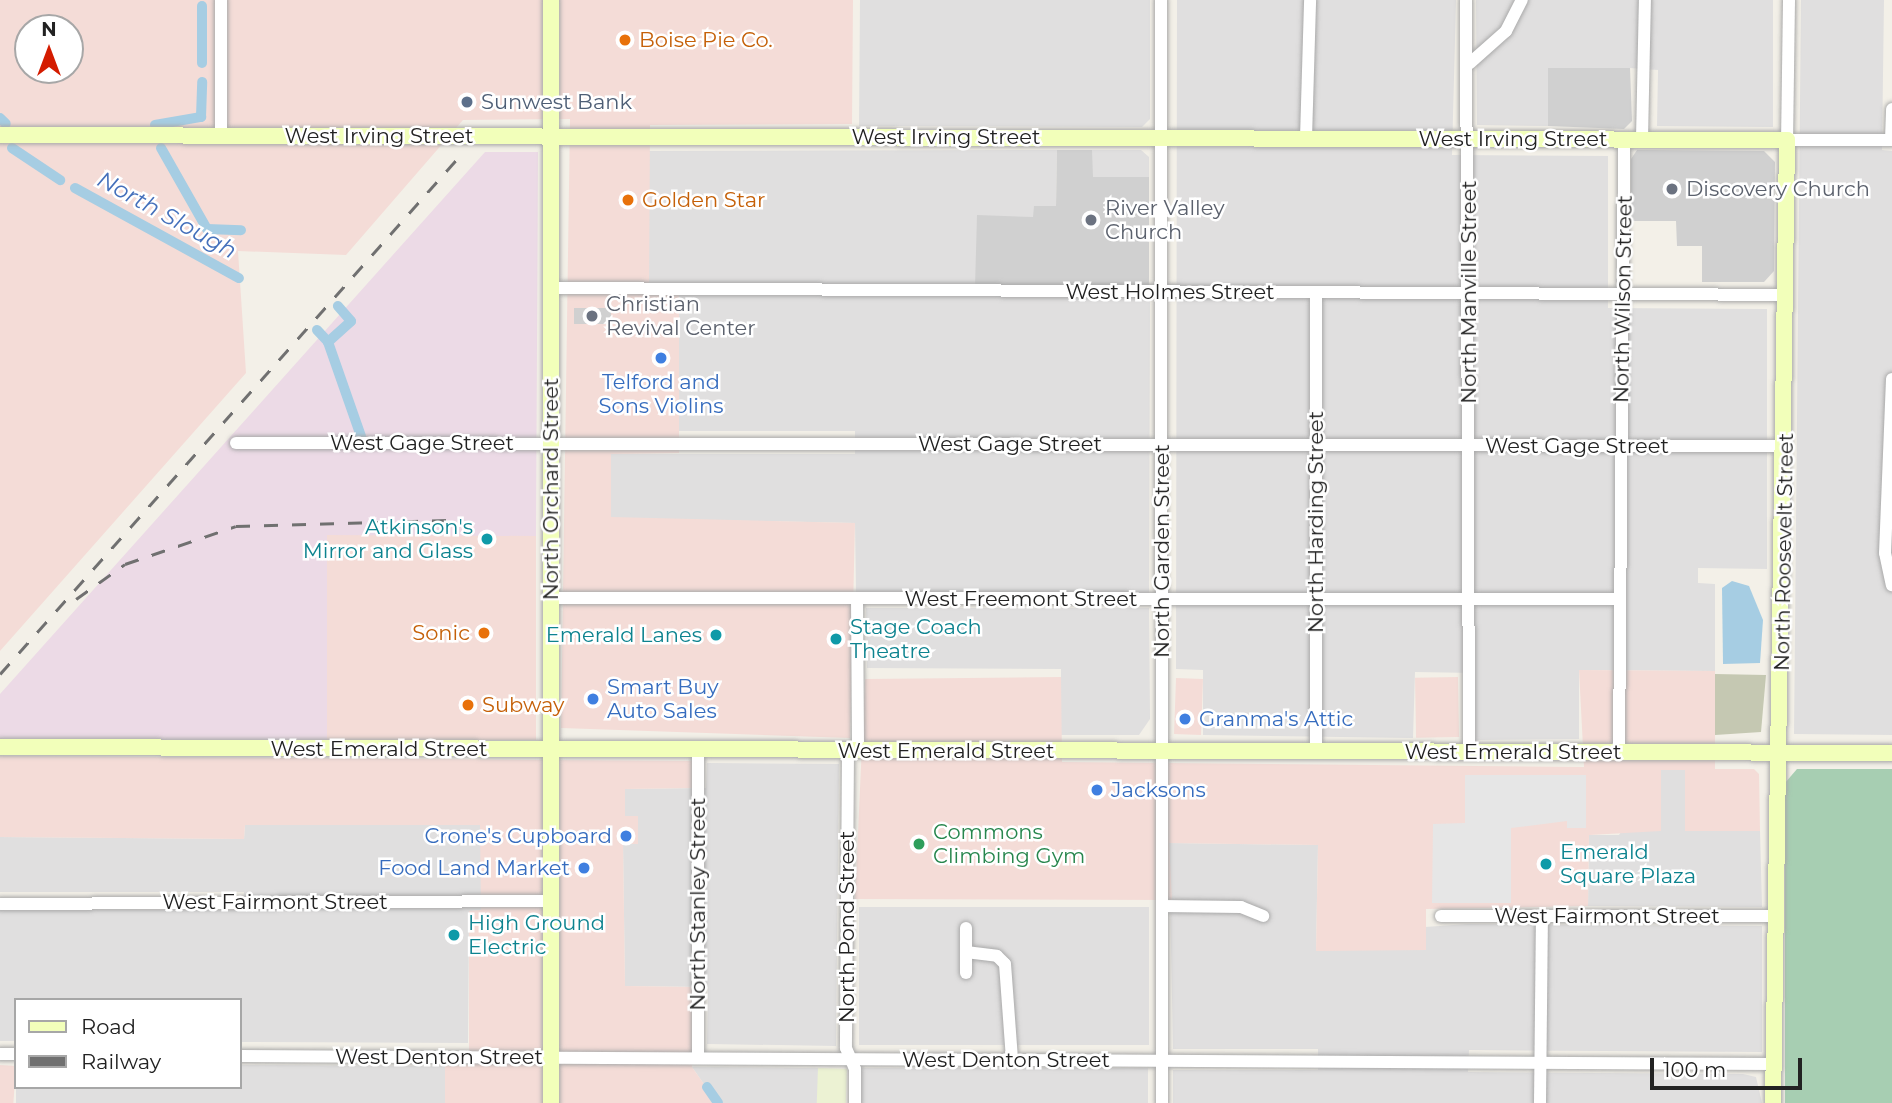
<!DOCTYPE html>
<html>
<head>
<meta charset="utf-8">
<style>
  body { margin:0 }
  #map { position:relative; width:1892px; height:1103px; overflow:hidden; background:#f3f0e8; font-family:Montserrat,sans-serif }
  div>[style] { position:absolute }
  .residential>* { inset:0; background:#e0dfdf; transform-origin:0 0 }
  .commercial>* { inset:0; background:#f4dcd7; transform-origin:0 0 }
  .industrial>* { inset:0; background:#ecdae6 }
  .religious>* { inset:0; background:#d0d0d0; transform-origin:0 0 }
  .construction>* { inset:0; background:#c5c8b2 }
  .farmland>* { inset:0; background:#ecf2d3; transform-origin:0 0 }
  .cemetery>* { inset:0; background:#a7ceb2 }
  .parking>* { inset:0; background:#e6e6e6 }
  .water>* { inset:0; background:#a6cde3 }
  .canal>* { height:10px; margin:-5px; padding:0 5px; transform-origin:5px; border-radius:5px; background:#a6cde3 }
  .roads { filter:drop-shadow(0 0 2px #a9a9a9) drop-shadow(0 0 2px #a9a9a9) }
  .street>* { height:12px; margin:-6px; padding:0 6px; transform-origin:6px; border-radius:6px; background:#fff }
  .secondary>* { height:16px; margin:-8px; padding:0 8px; transform-origin:8px; border-radius:8px; background:#f2ffba }
  .rail>* { height:2.5px; margin-top:-1.25px; transform-origin:0; background:repeating-linear-gradient(90deg,#707070 0 14px,transparent 0 28px) }
  .dots>* { width:19px; height:19px; translate:-50% -50%; box-sizing:border-box; border:4px solid #fff; border-radius:50% }
  span { translate:-50% -50%; white-space:nowrap; text-align:center; line-height:1.15; -webkit-text-stroke:5px #fff; paint-order:stroke }
  .food-label { font-size:21px; color:#c56008 }
  .left { translate:0 -50%; text-align:left }
  .right { translate:-100% -50%; text-align:right }
  .service-label { font-size:21px; color:#4e5e75 }
  .street-label { font-size:21px; color:#222 }
  .worship-label { font-size:21px; color:#5b616d }
  .shop-label { font-size:21px; color:#366cbe }
  .culture-label { font-size:21px; color:#0d838f }
  .leisure-label { font-size:21px; color:#27864d }
  .water-label { font-size:23px; color:#4570bb; font-style:italic }
  .legend { position:absolute; left:14px; top:998px; width:228px; height:91px; box-sizing:border-box; background:#fff; border:2px solid #a7a7a7; margin:0; padding:9px 12px; list-style:none; font-size:21px; color:#222 }
  .legend li { display:flex; align-items:center; gap:14px; height:35px }
  .legend b { width:35px; border:2px solid #a7a7a7 }
  .north { position:absolute; left:14px; top:14px; width:70px; height:70px; box-sizing:border-box; background:#fff; border:2px solid #a7a7a7; border-radius:50%; rotate:0deg; font-size:19px; font-weight:700; line-height:28px; text-align:center; color:#222 }
  .north::after { content:''; display:block; margin:auto; width:24px; height:32px; background:#d41c00; clip-path:polygon(50% 0,100% 100%,50% 72%,0 100%) }
  .scale { position:absolute; left:1650px; top:1058px; width:152px; height:32px; box-sizing:border-box; border:4px solid #222; border-top:0; padding-left:9px; font-size:21px; line-height:24px; white-space:nowrap; color:#222; -webkit-text-stroke:5px #fff; paint-order:stroke }
</style>
</head>
<body>
<div id="map">
  <div class="residential">
    <div style="clip-path:polygon(860px 0,1150px 0,1150px 119px,1142px 127px,859px 126px)"></div>
    <div style="clip-path:polygon(1177px 0,1456px 0,1452px 155px,1608px 156px,1608px 308px,1767px 309px,1767px 569px,1698px 568px,1698px 583px,1715px 584px,1715px 671px,1579px 670px,1579px 739px,1475px 740px,1475px 673px,1415px 672px,1413px 738px,1203px 735px,1203px 670px,1176px 669px)"></div>
    <div style="clip-path:polygon(1476px 0,1773px 0,1773px 127px,1657px 126px,1658px 70px,1630px 68px,1549px 68px,1548px 126px,1477px 125px)"></div>
    <div style="clip-path:polygon(1801px 0,1884px 0,1882px 150px,1892px 151px,1892px 735px,1794px 734px)"></div>
    <div style="clip-path:polygon(1057px 150px,1056px 206px,1150px 296px,1149px 593px,856px 592px,855px 523px,611px 518px,611px 454px,855px 454px,855px 431px,678px 431px,679px 293px,649px 293px,648px 151px)"></div>
    <div style="clip-path:polygon(1092px 150px,1141px 150px,1149px 157px,1149px 177px,1092px 177px)"></div>
    <div style="clip-path:polygon(866px 608px,1149px 608px,1150px 719px,1139px 735px,1061px 735px,1061px 669px,867px 668px)"></div>
    <div style="clip-path:polygon(707px 763px,839px 764px,836px 1046px,707px 1044px,708px 987px,625px 986px,623px 844px,638px 843px,638px 817px,625px 816px,625px 789px,706px 788px)"></div>
    <div style="clip-path:polygon(1685px 769px,1685px 831px,1760px 831px,1762px 907px,1588px 906px,1589px 835px,1619px 835px,1660px 770px)"></div>
    <div style="clip-path:polygon(245px 825px,481px 825px,481px 910px,469px 911px,468px 1043px,240px 1042px,240px 1000px,16px 1000px,16px 1041px,0 1041px,0 909px,243px 910px,244px 892px,0 892px,0 837px,244px 839px)"></div>
    <div style="clip-path:polygon(1169px 843px,1318px 845px,1316px 950px,1425px 950px,1425px 927px,1468px 924px,1762px 926px,1762px 1052px,1469px 1050px,1468px 1072px,1743px 1074px,1756px 1077px,1762px 1103px,1173px 1103px,1173px 1070px,1318px 1070px,1318px 1049px,1173px 1049px)"></div>
    <div style="left:859px;top:907px;width:290px;height:138px"></div>
    <div style="clip-path:polygon(240px 1065px,445px 1066px,445px 1103px,16px 1103px,16px 1087px,240px 1087px)"></div>
    <div style="clip-path:polygon(692px 1067px,818px 1068px,818px 1103px,717px 1103px)"></div>
    <div style="left:859px;top:1068px;width:289px;height:35px"></div>
  </div>
  <div class="commercial">
    <div style="clip-path:polygon(evenodd,0 0,853px 0,852px 124px,650px 125px,649px 292px,679px 293px,679px 453px,611px 454px,611px 517px,855px 523px,850px 738px,561px 728px,570px 119px,463px 120px,346px 255px,238px 251px,246px 373px,0 651px,0 0,28px 28px,70px 28px,70px 70px,28px 70px,28px 28px)"></div>
    <div style="left:327px;top:535px;width:209px;height:205px"></div>
    <div style="clip-path:polygon(1579px 670px,1715px 671px,1715px 769px,1754px 769px,1759px 774px,1760px 831px,1685px 831px,1685px 770px,1661px 770px,1661px 831px,1589px 835px,1588px 906px,1426px 909px,1426px 950px,1316px 951px,1318px 845px,1169px 843px,1172px 900px,855px 899px,865px 679px,1061px 677px,1062px 762px,1584px 767px)"></div>
    <div style="left:1458px;top:677px;width:60px;height:43px;rotate:89deg"></div>
    <div style="left:1176px;top:678px;width:27px;height:56px;rotate:2deg"></div>
    <div style="clip-path:polygon(0 756px,692px 761px,692px 788px,625px 789px,625px 816px,638px 816px,638px 844px,623px 844px,625px 986px,692px 987px,692px 1067px,717px 1103px,445px 1103px,445px 1066px,469px 1065px,469px 911px,481px 910px,480px 825px,245px 825px,244px 839px,0 837px)"></div>
    <div style="left:0;top:1065px;width:16px;height:38px;rotate:4deg"></div>
  </div>
  <div class="industrial">
    <div style="clip-path:polygon(485px 152px,538px 152px,536px 536px,327px 535px,327px 740px,0 740px,0 694px)"></div>
  </div>
  <div class="religious">
    <div style="clip-path:polygon(1548px 68px,1630px 68px,1632px 121px,1624px 129px,1548px 126px)"></div>
    <div style="clip-path:polygon(1057px 150px,1092px 150px,1093px 177px,1149px 177px,1149px 288px,975px 287px,977px 215px,1033px 217px,1034px 206px,1056px 206px)"></div>
    <div style="clip-path:polygon(1637px 150px,1764px 151px,1775px 162px,1774px 271px,1764px 282px,1702px 282px,1702px 246px,1677px 246px,1676px 221px,1631px 221px,1631px 159px)"></div>
    <div style="left:574px;top:308px;width:37px;height:16px"></div>
  </div>
  <div class="construction">
    <div style="clip-path:polygon(1715px 674px,1766px 675px,1761px 732px,1715px 735px)"></div>
  </div>
  <div class="farmland">
    <div style="left:818px;top:1068px;width:29px;height:35px;rotate:2deg"></div>
  </div>
  <div class="cemetery">
    <div style="clip-path:polygon(1797px 769px,1892px 769px,1892px 1103px,1785px 1103px,1785px 783px)"></div>
  </div>
  <div class="parking">
    <div style="clip-path:polygon(1465px 775px,1586px 775px,1586px 828px,1567px 828px,1567px 821px,1511px 828px,1511px 903px,1432px 903px,1433px 824px,1465px 823px)"></div>
  </div>
  <div class="water">
    <div style="clip-path:polygon(1732px 581px,1749px 586px,1763px 620px,1760px 663px,1723px 664px,1722px 588px)"></div>
  </div>
  <div class="canal">
    <div style="left:202px;top:63px;width:57px;rotate:-90deg"></div>
    <div style="left:0;top:118px;width:8px;rotate:45deg"></div>
    <div style="left:155px;top:125px;width:47px;rotate:-9.9deg"></div>
    <div style="left:201px;top:117px;width:35px;rotate:-88deg"></div>
    <div style="left:12px;top:148px;width:58px;rotate:33.7deg"></div>
    <div style="left:161px;top:148px;width:93px;rotate:60.4deg"></div>
    <div style="left:207px;top:229px;width:34px;rotate:2deg"></div>
    <div style="left:75px;top:188px;width:187px;rotate:28.8deg"></div>
    <div style="left:317px;top:330px;width:16px;rotate:47deg"></div>
    <div style="left:328px;top:342px;width:100px;rotate:70.7deg"></div>
    <div style="left:328px;top:342px;width:31px;rotate:-42deg"></div>
    <div style="left:351px;top:321px;width:20px;rotate:-131deg"></div>
    <div style="left:707px;top:1087px;width:19px;rotate:55deg"></div>
  </div>
  <div class="roads">
    <div class="street">
      <div style="left:1161px;top:0;width:1103px;rotate:89.95deg"></div>
      <div style="left:1466px;top:0;width:752px;rotate:89.77deg"></div>
      <div style="left:1789px;top:0;width:140px;rotate:90.8deg"></div>
      <div style="left:1787px;top:140px;width:105px"></div>
      <div style="left:1470px;top:63px;width:48px;rotate:-41.6deg"></div>
      <div style="left:1506px;top:31px;width:35px;rotate:-63deg"></div>
      <div style="left:221px;top:135px;width:135px;rotate:-90deg"></div>
      <div style="left:1306px;top:138px;width:138px;rotate:-88.3deg"></div>
      <div style="left:1642px;top:139px;width:139px;rotate:-88.8deg"></div>
      <div style="left:1891px;top:140px;width:31px;rotate:-88deg"></div>
      <div style="left:552px;top:288px;width:1235px;rotate:0.32deg"></div>
      <div style="left:1892px;top:379px;width:174px;rotate:92.3deg"></div>
      <div style="left:1885px;top:553px;width:33px;rotate:78deg"></div>
      <div style="left:236px;top:443px;width:1549px;rotate:0.11deg"></div>
      <div style="left:551px;top:598px;width:1067px;rotate:0.05deg"></div>
      <div style="left:857px;top:599px;width:151px;rotate:89.6deg"></div>
      <div style="left:848px;top:750px;width:298px;rotate:90.4deg"></div>
      <div style="left:846px;top:1048px;width:23px;rotate:67deg"></div>
      <div style="left:855px;top:1069px;width:34px;rotate:90deg"></div>
      <div style="left:1316px;top:752px;width:459px;rotate:-90deg"></div>
      <div style="left:1619px;top:753px;width:614px;rotate:-89.53deg"></div>
      <div style="left:0;top:904px;width:551px;rotate:-0.31deg"></div>
      <div style="left:1162px;top:906px;width:79px;rotate:0.7deg"></div>
      <div style="left:1241px;top:907px;width:24px;rotate:22deg"></div>
      <div style="left:1441px;top:916px;width:331px"></div>
      <div style="left:966px;top:928px;width:45px;rotate:90deg"></div>
      <div style="left:966px;top:952px;width:31px;rotate:7deg"></div>
      <div style="left:997px;top:956px;width:11px;rotate:45deg"></div>
      <div style="left:1005px;top:964px;width:96px;rotate:85.8deg"></div>
      <div style="left:0;top:1054px;width:16px"></div>
      <div style="left:240px;top:1056px;width:1533px;rotate:0.3deg"></div>
      <div style="left:698px;top:1058px;width:308px;rotate:-90deg"></div>
      <div style="left:1540px;top:1103px;width:187px;rotate:-89.4deg"></div>
    </div>
    <div class="secondary">
      <div style="left:0;top:135px;width:1787px;rotate:0.16deg"></div>
      <div style="left:1787px;top:140px;width:963px;rotate:90.83deg"></div>
      <div style="left:0;top:747px;width:1892px;rotate:0.18deg"></div>
      <div style="left:551px;top:1103px;width:1103px;rotate:-90deg"></div>
    </div>
  </div>
  <div class="rail">
    <div style="left:76px;top:599px;width:60px;rotate:-35.5deg"></div>
    <div style="left:125px;top:564px;width:117px;rotate:-18.9deg"></div>
    <div style="left:236px;top:526px;width:221px;rotate:-1.6deg"></div>
    <div style="left:0;top:674px;width:690px;rotate:-48.41deg"></div>
  </div>
  <div class="dots">
    <div style="left:625px;top:40px;background:#e8710a"></div>
    <div style="left:467px;top:102px;background:#5c6f8a"></div>
    <div style="left:1672px;top:189px;background:#6b7280"></div>
    <div style="left:628px;top:200px;background:#e8710a"></div>
    <div style="left:1091px;top:220px;background:#6b7280"></div>
    <div style="left:592px;top:316px;background:#6b7280"></div>
    <div style="left:661px;top:358px;background:#3f7fe0"></div>
    <div style="left:487px;top:539px;background:#0f9aa8"></div>
    <div style="left:484px;top:633px;background:#e8710a"></div>
    <div style="left:716px;top:635px;background:#0f9aa8"></div>
    <div style="left:836px;top:639px;background:#0f9aa8"></div>
    <div style="left:593px;top:699px;background:#3f7fe0"></div>
    <div style="left:468px;top:705px;background:#e8710a"></div>
    <div style="left:1185px;top:719px;background:#3f7fe0"></div>
    <div style="left:1097px;top:790px;background:#3f7fe0"></div>
    <div style="left:626px;top:836px;background:#3f7fe0"></div>
    <div style="left:919px;top:844px;background:#2e9e5b"></div>
    <div style="left:1546px;top:864px;background:#0f9aa8"></div>
    <div style="left:584px;top:868px;background:#3f7fe0"></div>
    <div style="left:454px;top:935px;background:#0f9aa8"></div>
  </div>
  <div class="food-label">
    <span class="left" style="left:639px;top:40px">Boise Pie Co.</span>
    <span class="left" style="left:642px;top:200px">Golden Star</span>
    <span class="right" style="left:470px;top:633px">Sonic</span>
    <span class="left" style="left:482px;top:705px">Subway</span>
  </div>
  <div class="service-label">
    <span class="left" style="left:481px;top:102px">Sunwest Bank</span>
  </div>
  <div class="street-label">
    <span style="left:379px;top:136px">West Irving Street</span>
    <span style="left:946px;top:137px">West Irving Street</span>
    <span style="left:1513px;top:139px">West Irving Street</span>
    <span style="left:1170px;top:292px">West Holmes Street</span>
    <span style="left:1469px;top:292px;rotate:-90deg">North Manville Street</span>
    <span style="left:1623px;top:299px;rotate:-89deg">North Wilson Street</span>
    <span style="left:422px;top:443px">West Gage Street</span>
    <span style="left:1010px;top:444px">West Gage Street</span>
    <span style="left:1577px;top:446px">West Gage Street</span>
    <span style="left:551px;top:489px;rotate:-90deg">North Orchard Street</span>
    <span style="left:1316px;top:522px;rotate:-90deg">North Harding Street</span>
    <span style="left:1162px;top:551px;rotate:-90deg">North Garden Street</span>
    <span style="left:1784px;top:552px;rotate:-89deg">North Roosevelt Street</span>
    <span style="left:1021px;top:599px">West Freemont Street</span>
    <span style="left:379px;top:749px">West Emerald Street</span>
    <span style="left:946px;top:751px">West Emerald Street</span>
    <span style="left:1513px;top:752px">West Emerald Street</span>
    <span style="left:275px;top:902px">West Fairmont Street</span>
    <span style="left:698px;top:904px;rotate:-90deg">North Stanley Street</span>
    <span style="left:1607px;top:916px">West Fairmont Street</span>
    <span style="left:847px;top:927px;rotate:-90deg">North Pond Street</span>
    <span style="left:439px;top:1057px">West Denton Street</span>
    <span style="left:1006px;top:1060px">West Denton Street</span>
  </div>
  <div class="worship-label">
    <span class="left" style="left:1686px;top:189px">Discovery Church</span>
    <span class="left" style="left:1105px;top:220px">River Valley<br>Church</span>
    <span class="left" style="left:606px;top:316px">Christian<br>Revival Center</span>
  </div>
  <div class="shop-label">
    <span style="left:661px;top:394px">Telford and<br>Sons Violins</span>
    <span class="left" style="left:607px;top:699px">Smart Buy<br>Auto Sales</span>
    <span class="left" style="left:1199px;top:719px">Granma's Attic</span>
    <span class="left" style="left:1111px;top:790px">Jacksons</span>
    <span class="right" style="left:612px;top:836px">Crone's Cupboard</span>
    <span class="right" style="left:570px;top:868px">Food Land Market</span>
  </div>
  <div class="culture-label">
    <span class="right" style="left:473px;top:539px">Atkinson's<br>Mirror and Glass</span>
    <span class="left" style="left:850px;top:639px">Stage Coach<br>Theatre</span>
    <span class="right" style="left:702px;top:635px">Emerald Lanes</span>
    <span class="left" style="left:1560px;top:864px">Emerald<br>Square Plaza</span>
    <span class="left" style="left:468px;top:935px">High Ground<br>Electric</span>
  </div>
  <div class="leisure-label">
    <span class="left" style="left:933px;top:844px">Commons<br>Climbing Gym</span>
  </div>
  <div class="water-label">
    <span style="left:167px;top:215px;rotate:29deg">North Slough</span>
  </div>
  <ul class="legend">
  <li><b style="height:9px;background:#f2ffba"></b>Road</li>
  <li><b style="height:9px;background:#707070"></b>Railway</li>
  </ul>
  <div class="north">N</div>
  <div class="scale">100 m</div>
</div>
</body>
</html>
